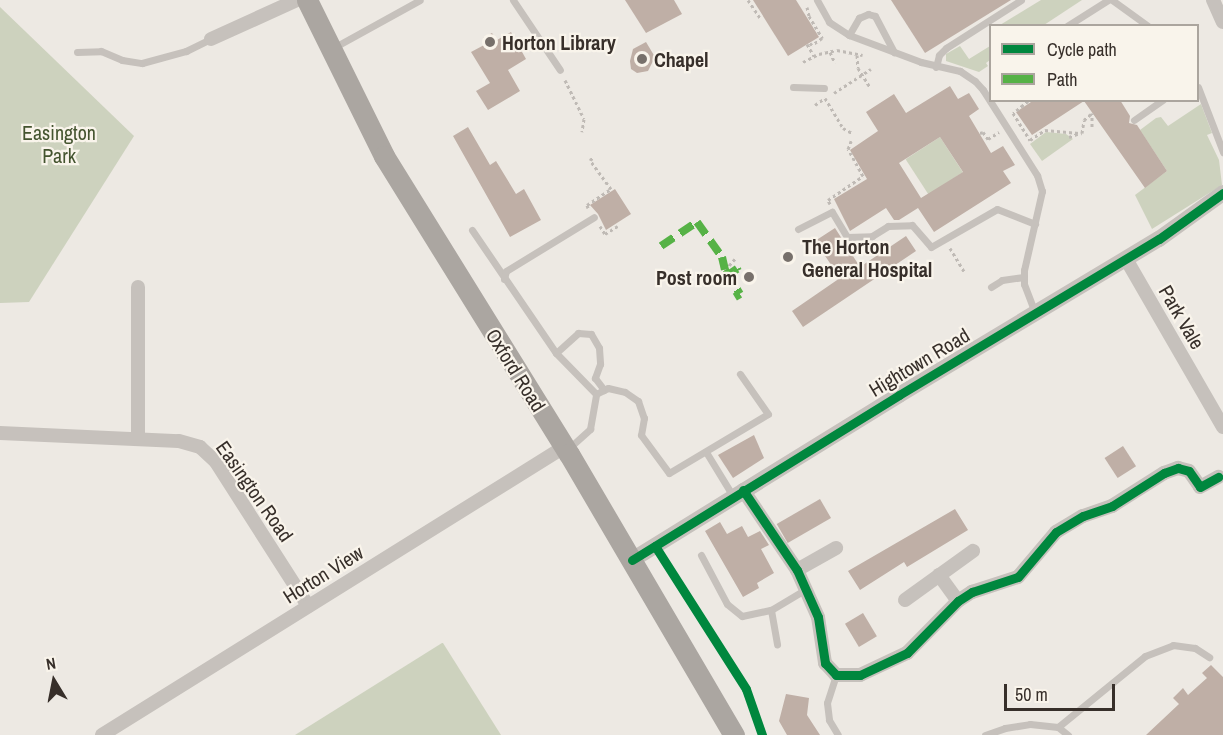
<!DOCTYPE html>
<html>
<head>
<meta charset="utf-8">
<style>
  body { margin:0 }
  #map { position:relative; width:1223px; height:735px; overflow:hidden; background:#ede9e3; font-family:"Archivo Narrow",sans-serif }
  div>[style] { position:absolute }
  .green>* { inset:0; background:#cdd2be; transform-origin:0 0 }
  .building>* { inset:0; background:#bfafa6; transform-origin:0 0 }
  .path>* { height:3px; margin-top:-1.5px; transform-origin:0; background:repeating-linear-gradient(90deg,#bfbab5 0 3px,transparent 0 6px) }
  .service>* { height:7px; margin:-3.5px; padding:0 3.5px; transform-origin:3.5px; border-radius:3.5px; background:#c6c1bc }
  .minor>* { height:14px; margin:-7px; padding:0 7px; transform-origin:7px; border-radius:7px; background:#c6c1bc }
  .tertiary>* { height:16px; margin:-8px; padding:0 8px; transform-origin:8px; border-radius:8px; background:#c6c1bc }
  .primary>* { height:21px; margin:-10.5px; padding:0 10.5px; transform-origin:10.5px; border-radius:10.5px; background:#aba6a1 }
  .quiet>* { height:8px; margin-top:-4px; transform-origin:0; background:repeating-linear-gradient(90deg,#56b246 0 15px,transparent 0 23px) }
  .cycleway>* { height:9px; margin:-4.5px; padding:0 4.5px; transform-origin:4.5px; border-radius:4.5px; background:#00873e }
  .dots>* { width:16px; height:16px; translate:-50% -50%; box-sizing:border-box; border:3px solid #f9f4eb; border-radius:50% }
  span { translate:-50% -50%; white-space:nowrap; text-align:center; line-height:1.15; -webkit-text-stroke:4.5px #f9f4eb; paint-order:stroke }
  .poi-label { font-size:20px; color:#372f2a; font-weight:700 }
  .left { translate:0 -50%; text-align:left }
  .right { translate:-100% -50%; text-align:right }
  .park-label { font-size:20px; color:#44542f }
  .street-label { font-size:20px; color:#372f2a }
  .legend { position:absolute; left:989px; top:24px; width:210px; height:78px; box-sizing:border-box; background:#f9f4eb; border:2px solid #aba59e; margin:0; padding:8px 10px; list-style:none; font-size:18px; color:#372f2a }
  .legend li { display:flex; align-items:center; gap:12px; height:30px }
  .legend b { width:30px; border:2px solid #aba59e }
  .north { position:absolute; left:24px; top:651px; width:60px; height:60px; -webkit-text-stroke:4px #f9f4eb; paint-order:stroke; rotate:350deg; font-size:16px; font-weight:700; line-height:24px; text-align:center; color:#372f2a }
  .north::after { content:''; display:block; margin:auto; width:21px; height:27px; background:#372f2a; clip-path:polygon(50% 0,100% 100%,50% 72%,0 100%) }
  .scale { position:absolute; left:1004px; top:684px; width:111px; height:27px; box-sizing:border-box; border:3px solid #372f2a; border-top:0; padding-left:8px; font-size:18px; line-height:21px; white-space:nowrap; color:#372f2a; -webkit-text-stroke:4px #f9f4eb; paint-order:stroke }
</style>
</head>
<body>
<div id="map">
  <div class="green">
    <div style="clip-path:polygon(1041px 0,1082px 0,1044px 25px,1000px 25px)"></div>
    <div style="clip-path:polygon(0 7px,134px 136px,29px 302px,0 303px)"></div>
    <div style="clip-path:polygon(960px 46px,969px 59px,990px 46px,990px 60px,986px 63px,988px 66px,979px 72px,946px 61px,946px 54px)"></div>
    <div style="clip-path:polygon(1201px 104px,1212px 133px,1207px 135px,1219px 160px,1222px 185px,1152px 229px,1135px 195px,1167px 171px,1140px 130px,1156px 118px,1161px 117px,1168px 126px)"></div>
    <div style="clip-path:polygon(1046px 132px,1066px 134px,1073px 139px,1042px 161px,1030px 144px)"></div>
    <div style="left:940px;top:137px;width:42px;height:41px;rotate:57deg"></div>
    <div style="clip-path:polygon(443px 643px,501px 735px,295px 735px,442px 643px)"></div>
  </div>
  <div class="building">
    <div style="clip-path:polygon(625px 0,674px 0,682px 14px,646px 33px)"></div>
    <div style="clip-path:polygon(753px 0,796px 0,819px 37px,788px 56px)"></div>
    <div style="clip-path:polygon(891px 0,1011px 0,925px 53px)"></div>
    <div style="clip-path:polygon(511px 32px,526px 59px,508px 70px,520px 91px,488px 110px,476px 91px,490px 83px,471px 52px,486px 44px,483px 38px,492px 33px,497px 40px)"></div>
    <div style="clip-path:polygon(646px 42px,655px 57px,648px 71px,637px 73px,631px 69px,630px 61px,633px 49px)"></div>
    <div style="clip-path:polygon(evenodd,950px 86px,958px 99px,969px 93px,979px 109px,969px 116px,991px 153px,1003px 146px,1015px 165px,1003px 171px,1011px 183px,934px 232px,918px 208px,899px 220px,894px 220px,886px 208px,850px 231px,834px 199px,867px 179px,850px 150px,878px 131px,866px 112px,894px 94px,906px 113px,950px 86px,940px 137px,963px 172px,921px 198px,899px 163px,940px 137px)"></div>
    <div style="clip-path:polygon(1034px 100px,1120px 100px,1130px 116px,1129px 123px,1137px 125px,1167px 171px,1145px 188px,1084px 101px,1032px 135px,1016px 112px)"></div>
    <div style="clip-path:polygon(468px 127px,490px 165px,496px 161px,516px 194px,524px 189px,541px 220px,510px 237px,453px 136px)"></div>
    <div style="clip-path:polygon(615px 189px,631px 214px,606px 230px,598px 214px,590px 205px)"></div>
    <div style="clip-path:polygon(835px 228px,860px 267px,906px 236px,916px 251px,803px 327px,792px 311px,840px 278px,815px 241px)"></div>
    <div style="clip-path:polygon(754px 435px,764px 458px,733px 478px,718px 455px)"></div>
    <div style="left:1123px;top:446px;width:24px;height:22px;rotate:57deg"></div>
    <div style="left:820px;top:499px;width:22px;height:50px;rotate:60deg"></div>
    <div style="clip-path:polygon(955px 509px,968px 530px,907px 567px,904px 562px,860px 590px,848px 571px)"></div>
    <div style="clip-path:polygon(720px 522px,727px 534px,742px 526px,748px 537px,760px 531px,769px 545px,761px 549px,774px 573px,757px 583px,759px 588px,743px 597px,705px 531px)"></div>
    <div style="left:863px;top:613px;width:27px;height:21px;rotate:59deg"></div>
    <div style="clip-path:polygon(1211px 665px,1223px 677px,1223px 735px,1146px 735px,1179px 704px,1173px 698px,1183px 688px,1188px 695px,1207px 678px,1202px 673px)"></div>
    <div style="clip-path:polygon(786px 694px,809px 698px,807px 715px,820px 735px,787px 735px,779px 721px)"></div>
  </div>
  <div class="path">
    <div style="left:748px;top:0;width:22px;rotate:56deg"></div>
    <div style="left:807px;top:7px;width:9px;rotate:77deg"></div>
    <div style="left:809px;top:16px;width:26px;rotate:59deg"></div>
    <div style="left:822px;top:38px;width:12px;rotate:145deg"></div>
    <div style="left:812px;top:45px;width:3px;rotate:-135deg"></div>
    <div style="left:807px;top:44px;width:14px;rotate:60deg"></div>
    <div style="left:830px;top:52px;width:12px;rotate:66deg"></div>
    <div style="left:857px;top:55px;width:13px;rotate:86deg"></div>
    <div style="left:858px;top:68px;width:22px;rotate:58deg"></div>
    <div style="left:803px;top:62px;width:18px;rotate:-27deg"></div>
    <div style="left:819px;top:54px;width:18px;rotate:-13deg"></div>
    <div style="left:837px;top:50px;width:26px;rotate:11deg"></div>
    <div style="left:565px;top:80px;width:43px;rotate:64deg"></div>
    <div style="left:584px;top:119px;width:13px;rotate:99deg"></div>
    <div style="left:834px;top:93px;width:44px;rotate:-33deg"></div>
    <div style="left:1028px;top:101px;width:19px;rotate:141deg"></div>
    <div style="left:1013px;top:113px;width:32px;rotate:58deg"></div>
    <div style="left:1030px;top:140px;width:18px;rotate:-34deg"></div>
    <div style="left:1045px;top:130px;width:37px;rotate:5deg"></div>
    <div style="left:815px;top:105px;width:12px;rotate:-35deg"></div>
    <div style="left:825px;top:98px;width:35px;rotate:59deg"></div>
    <div style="left:843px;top:128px;width:10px;rotate:29deg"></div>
    <div style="left:1092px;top:127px;width:14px;rotate:-90deg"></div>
    <div style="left:980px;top:133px;width:3px;rotate:-18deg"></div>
    <div style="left:983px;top:132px;width:9px;rotate:54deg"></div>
    <div style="left:988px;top:139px;width:13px;rotate:-32deg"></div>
    <div style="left:1082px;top:133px;width:13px;rotate:-81deg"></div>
    <div style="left:1084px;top:120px;width:11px;rotate:-41deg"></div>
    <div style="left:1069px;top:137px;width:12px;rotate:-20deg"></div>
    <div style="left:830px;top:204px;width:4px;rotate:-117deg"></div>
    <div style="left:828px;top:200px;width:42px;rotate:-34.4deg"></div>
    <div style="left:863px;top:176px;width:31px;rotate:-119deg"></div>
    <div style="left:848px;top:149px;width:9px;rotate:-69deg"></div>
    <div style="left:588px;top:208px;width:3px;rotate:-108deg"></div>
    <div style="left:587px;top:205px;width:29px;rotate:-34deg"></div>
    <div style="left:611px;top:189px;width:36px;rotate:-126deg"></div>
    <div style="left:590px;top:160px;width:5px;rotate:-37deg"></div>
    <div style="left:600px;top:226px;width:9px;rotate:58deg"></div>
    <div style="left:605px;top:234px;width:15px;rotate:-32deg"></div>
    <div style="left:950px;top:248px;width:27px;rotate:59deg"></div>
    <div style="left:725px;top:270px;width:15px;rotate:-48deg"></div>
  </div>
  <div class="service">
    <div style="left:513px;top:0;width:84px;rotate:56.1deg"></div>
    <div style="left:817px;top:0;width:25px;rotate:61deg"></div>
    <div style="left:829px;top:22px;width:24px;rotate:33deg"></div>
    <div style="left:849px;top:35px;width:77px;rotate:20.6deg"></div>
    <div style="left:921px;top:62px;width:40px;rotate:13deg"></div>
    <div style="left:960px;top:71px;width:18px;rotate:34deg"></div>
    <div style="left:975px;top:81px;width:12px;rotate:48deg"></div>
    <div style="left:983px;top:90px;width:101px;rotate:57.6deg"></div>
    <div style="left:1037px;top:175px;width:17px;rotate:73deg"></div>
    <div style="left:1042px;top:191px;width:81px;rotate:102.8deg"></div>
    <div style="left:1024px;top:270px;width:14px;rotate:90deg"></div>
    <div style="left:1024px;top:284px;width:31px;rotate:69deg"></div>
    <div style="left:1112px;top:0;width:44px;rotate:35.8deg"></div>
    <div style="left:1067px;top:26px;width:49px;rotate:-32.4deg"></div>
    <div style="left:849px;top:35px;width:20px;rotate:-60deg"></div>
    <div style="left:859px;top:18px;width:10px;rotate:-24deg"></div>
    <div style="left:868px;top:14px;width:7px;rotate:16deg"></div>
    <div style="left:875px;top:16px;width:41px;rotate:62.2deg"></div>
    <div style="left:333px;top:48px;width:99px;rotate:-28.9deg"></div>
    <div style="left:77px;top:52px;width:24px;rotate:-2deg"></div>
    <div style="left:101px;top:51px;width:23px;rotate:23deg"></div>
    <div style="left:122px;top:60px;width:20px;rotate:9deg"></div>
    <div style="left:142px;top:63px;width:46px;rotate:-15.3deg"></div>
    <div style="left:186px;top:51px;width:28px;rotate:-26deg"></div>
    <div style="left:936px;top:67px;width:12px;rotate:-76deg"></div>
    <div style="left:939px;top:55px;width:10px;rotate:-45deg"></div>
    <div style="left:946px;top:48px;width:89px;rotate:-32.6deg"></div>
    <div style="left:793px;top:87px;width:31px;rotate:2deg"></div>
    <div style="left:1198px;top:87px;width:70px;rotate:69deg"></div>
    <div style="left:1134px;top:120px;width:35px;rotate:-35deg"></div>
    <div style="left:798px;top:229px;width:38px;rotate:-27deg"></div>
    <div style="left:832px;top:212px;width:29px;rotate:59deg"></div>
    <div style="left:847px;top:237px;width:25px;rotate:-2deg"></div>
    <div style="left:872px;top:236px;width:19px;rotate:-32deg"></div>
    <div style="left:888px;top:226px;width:24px;rotate:-2deg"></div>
    <div style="left:912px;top:225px;width:29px;rotate:49deg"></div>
    <div style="left:931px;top:247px;width:76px;rotate:-29.9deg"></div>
    <div style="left:997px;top:209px;width:41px;rotate:21.5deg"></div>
    <div style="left:472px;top:230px;width:149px;rotate:55.7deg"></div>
    <div style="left:556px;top:353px;width:57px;rotate:45.7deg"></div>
    <div style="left:504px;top:279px;width:8px;rotate:-76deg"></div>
    <div style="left:506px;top:271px;width:103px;rotate:-31.5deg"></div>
    <div style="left:991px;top:287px;width:13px;rotate:-32deg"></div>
    <div style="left:1002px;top:280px;width:22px;rotate:-8deg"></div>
    <div style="left:556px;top:353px;width:30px;rotate:-42deg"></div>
    <div style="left:578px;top:333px;width:13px;rotate:4deg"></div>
    <div style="left:591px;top:334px;width:16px;rotate:60deg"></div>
    <div style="left:599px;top:348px;width:16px;rotate:86deg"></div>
    <div style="left:600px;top:364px;width:15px;rotate:110deg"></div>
    <div style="left:595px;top:378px;width:15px;rotate:53deg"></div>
    <div style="left:596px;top:394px;width:13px;rotate:-27deg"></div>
    <div style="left:608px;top:388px;width:17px;rotate:13deg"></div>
    <div style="left:625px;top:392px;width:16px;rotate:35deg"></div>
    <div style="left:638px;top:401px;width:18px;rotate:71deg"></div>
    <div style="left:644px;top:418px;width:17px;rotate:100deg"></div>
    <div style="left:641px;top:435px;width:47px;rotate:53.6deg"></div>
    <div style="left:669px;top:473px;width:115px;rotate:-30.8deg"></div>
    <div style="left:768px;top:414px;width:49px;rotate:-125deg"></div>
    <div style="left:568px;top:449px;width:30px;rotate:-42deg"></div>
    <div style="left:590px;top:429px;width:36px;rotate:-80deg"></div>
    <div style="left:706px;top:452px;width:52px;rotate:58.5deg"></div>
    <div style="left:701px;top:555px;width:55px;rotate:62deg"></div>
    <div style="left:727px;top:604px;width:19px;rotate:39deg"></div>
    <div style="left:742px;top:616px;width:30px;rotate:-12deg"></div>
    <div style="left:771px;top:610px;width:41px;rotate:-31deg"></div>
    <div style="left:771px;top:610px;width:35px;rotate:80deg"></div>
    <div style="left:836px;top:675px;width:29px;rotate:108deg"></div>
    <div style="left:827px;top:703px;width:17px;rotate:83deg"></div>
    <div style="left:829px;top:720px;width:17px;rotate:59deg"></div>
    <div style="left:1058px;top:727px;width:112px;rotate:-39.2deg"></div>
    <div style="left:1145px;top:656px;width:30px;rotate:-21deg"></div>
    <div style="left:1173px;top:645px;width:22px;rotate:8deg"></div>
    <div style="left:1195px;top:648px;width:17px;rotate:33deg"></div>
    <div style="left:985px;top:735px;width:21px;rotate:-19deg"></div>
    <div style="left:1005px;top:728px;width:25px;rotate:-9deg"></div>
    <div style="left:1030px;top:724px;width:28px;rotate:6deg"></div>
    <div style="left:1058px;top:727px;width:13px;rotate:39deg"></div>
  </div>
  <div class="minor">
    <div style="left:1213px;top:0;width:24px;rotate:66deg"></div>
    <div style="left:211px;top:39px;width:94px;rotate:-24.4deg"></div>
    <div style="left:1126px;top:259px;width:194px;rotate:60deg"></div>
    <div style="left:0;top:433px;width:179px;rotate:2.6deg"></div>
    <div style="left:179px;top:441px;width:22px;rotate:16deg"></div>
    <div style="left:200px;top:447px;width:22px;rotate:43deg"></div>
    <div style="left:216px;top:462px;width:171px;rotate:57.4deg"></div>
    <div style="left:138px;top:439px;width:152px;rotate:-90deg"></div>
    <div style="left:743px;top:490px;width:97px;rotate:56deg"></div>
    <div style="left:797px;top:570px;width:51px;rotate:65.9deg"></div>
    <div style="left:818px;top:617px;width:47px;rotate:81.3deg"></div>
    <div style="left:825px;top:663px;width:16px;rotate:47deg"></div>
    <div style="left:836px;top:675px;width:24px"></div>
    <div style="left:860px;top:675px;width:52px;rotate:-25.1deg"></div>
    <div style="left:907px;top:653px;width:73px;rotate:-45.6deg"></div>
    <div style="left:958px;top:601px;width:17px;rotate:-33deg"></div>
    <div style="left:972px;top:592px;width:48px;rotate:-18.1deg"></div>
    <div style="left:1018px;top:577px;width:59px;rotate:-49.8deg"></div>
    <div style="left:1056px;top:532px;width:31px;rotate:-31deg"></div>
    <div style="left:1083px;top:516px;width:31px;rotate:-19deg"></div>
    <div style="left:1112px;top:506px;width:62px;rotate:-32.4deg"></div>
    <div style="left:1164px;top:473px;width:15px;rotate:-20deg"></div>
    <div style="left:1178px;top:468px;width:11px;rotate:15deg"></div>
    <div style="left:1189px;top:471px;width:19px;rotate:55deg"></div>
    <div style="left:1200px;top:487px;width:21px;rotate:-29deg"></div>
    <div style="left:797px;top:570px;width:45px;rotate:-29.4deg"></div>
    <div style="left:939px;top:575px;width:32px;rotate:54deg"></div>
    <div style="left:905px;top:600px;width:84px;rotate:-35.8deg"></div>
    <div style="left:102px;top:735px;width:544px;rotate:-31.94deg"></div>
  </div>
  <div class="tertiary">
    <div style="left:632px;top:560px;width:314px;rotate:-31.7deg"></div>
    <div style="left:899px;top:395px;width:303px;rotate:-31deg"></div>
    <div style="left:1159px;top:239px;width:79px;rotate:-35.7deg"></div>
  </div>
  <div class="primary">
    <div style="left:307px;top:0;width:174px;rotate:63.7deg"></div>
    <div style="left:384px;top:156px;width:351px;rotate:58.2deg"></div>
    <div style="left:569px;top:454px;width:326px;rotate:59.6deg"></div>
  </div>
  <div class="quiet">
    <div style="left:661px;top:246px;width:43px;rotate:-33.7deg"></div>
    <div style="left:697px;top:222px;width:43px;rotate:54.5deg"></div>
    <div style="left:722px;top:257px;width:13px;rotate:77deg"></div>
    <div style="left:725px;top:270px;width:28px;rotate:58deg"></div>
    <div style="left:740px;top:294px;width:6px;rotate:149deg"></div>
    <div style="left:728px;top:275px;width:11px;rotate:-34deg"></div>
    <div style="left:737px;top:269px;width:2px;rotate:63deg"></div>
  </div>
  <div class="cycleway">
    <div style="left:743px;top:490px;width:97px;rotate:56deg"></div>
    <div style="left:797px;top:570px;width:51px;rotate:65.9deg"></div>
    <div style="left:818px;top:617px;width:47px;rotate:81.3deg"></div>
    <div style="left:825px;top:663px;width:16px;rotate:47deg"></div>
    <div style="left:836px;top:675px;width:24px"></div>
    <div style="left:860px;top:675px;width:52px;rotate:-25.1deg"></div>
    <div style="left:907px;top:653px;width:73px;rotate:-45.6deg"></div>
    <div style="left:958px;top:601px;width:17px;rotate:-33deg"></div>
    <div style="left:972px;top:592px;width:48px;rotate:-18.1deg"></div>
    <div style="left:1018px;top:577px;width:59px;rotate:-49.8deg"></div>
    <div style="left:1056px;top:532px;width:31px;rotate:-31deg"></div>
    <div style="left:1083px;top:516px;width:31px;rotate:-19deg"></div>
    <div style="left:1112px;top:506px;width:62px;rotate:-32.4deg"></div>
    <div style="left:1164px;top:473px;width:15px;rotate:-20deg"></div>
    <div style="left:1178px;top:468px;width:11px;rotate:15deg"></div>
    <div style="left:1189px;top:471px;width:19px;rotate:55deg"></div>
    <div style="left:1200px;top:487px;width:21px;rotate:-29deg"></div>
    <div style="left:655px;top:546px;width:169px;rotate:57.5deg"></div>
    <div style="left:746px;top:689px;width:49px;rotate:70.8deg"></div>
    <div style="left:632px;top:560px;width:314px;rotate:-31.7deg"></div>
    <div style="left:899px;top:395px;width:303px;rotate:-31deg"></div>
    <div style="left:1159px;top:239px;width:79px;rotate:-35.7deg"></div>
  </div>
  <div class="dots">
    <div style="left:490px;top:42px;background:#77706b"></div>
    <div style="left:642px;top:59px;background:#77706b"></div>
    <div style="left:788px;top:257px;background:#77706b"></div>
    <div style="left:749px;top:277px;background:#77706b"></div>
  </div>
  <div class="poi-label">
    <span class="left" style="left:502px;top:42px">Horton Library</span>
    <span class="left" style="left:654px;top:59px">Chapel</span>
    <span class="left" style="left:802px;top:258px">The Horton<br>General Hospital</span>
    <span class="right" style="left:737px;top:277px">Post room</span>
  </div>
  <div class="park-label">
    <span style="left:59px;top:144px">Easington<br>Park</span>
  </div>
  <div class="street-label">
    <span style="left:1182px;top:317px;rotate:60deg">Park Vale</span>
    <span style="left:919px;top:362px;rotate:-31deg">Hightown Road</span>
    <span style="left:516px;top:370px;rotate:58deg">Oxford Road</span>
    <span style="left:255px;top:491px;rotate:55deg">Easington Road</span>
    <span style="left:323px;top:574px;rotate:-32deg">Horton View</span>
  </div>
  <ul class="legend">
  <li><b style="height:8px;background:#00873e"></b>Cycle path</li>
  <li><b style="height:8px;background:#56b246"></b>Path</li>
  </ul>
  <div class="north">N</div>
  <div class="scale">50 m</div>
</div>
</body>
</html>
